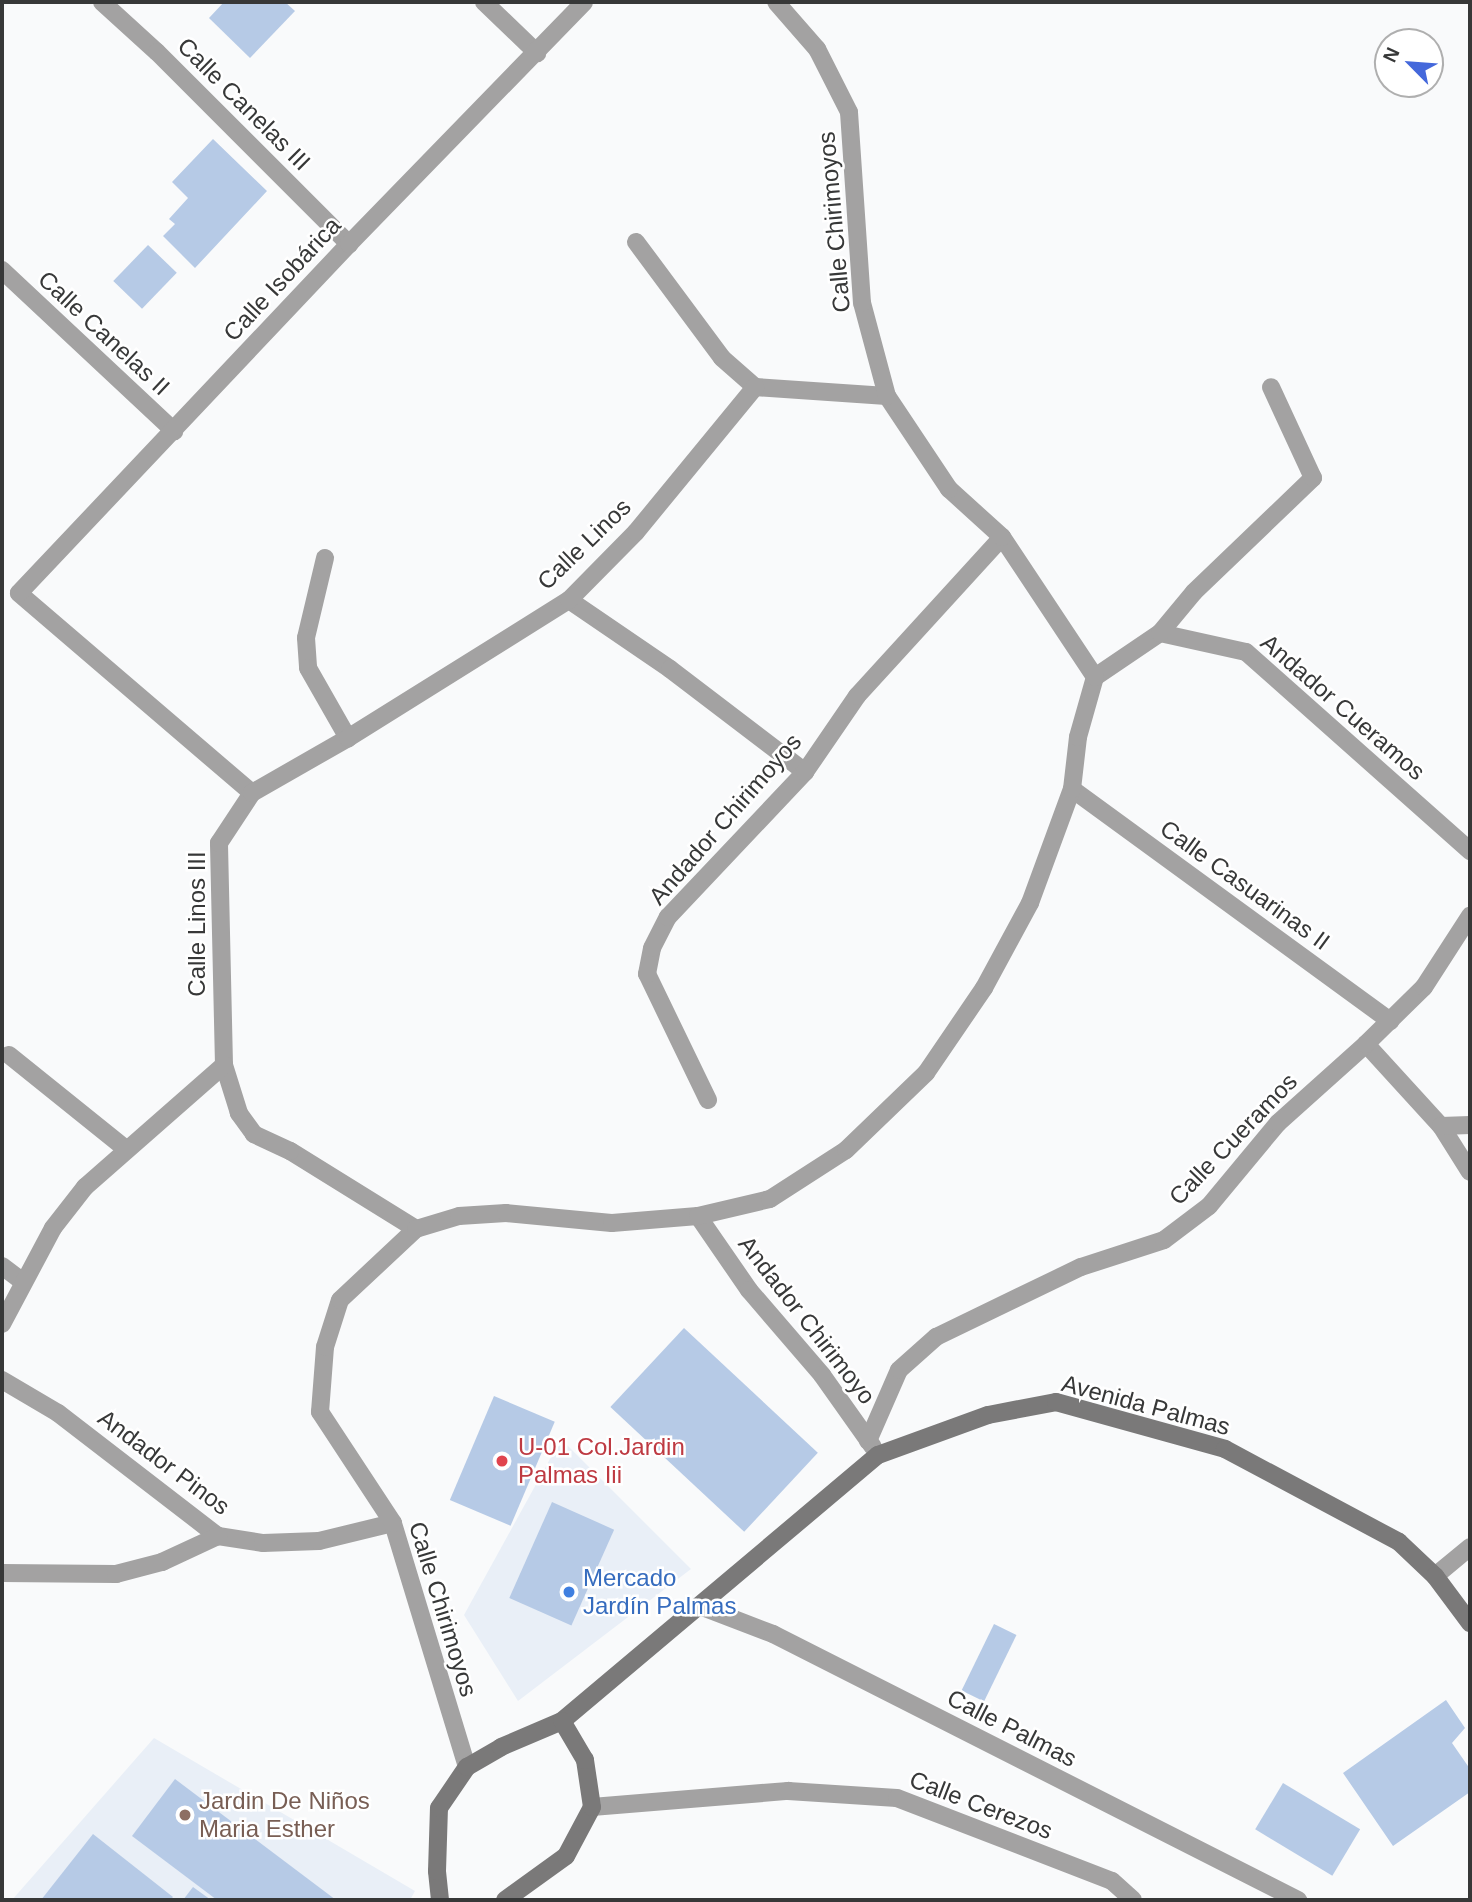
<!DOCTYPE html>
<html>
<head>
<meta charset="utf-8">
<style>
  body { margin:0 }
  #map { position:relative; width:1472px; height:1902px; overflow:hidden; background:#f9fafb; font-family:Arial,sans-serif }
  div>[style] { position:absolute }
  .built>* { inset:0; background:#e9eff7 }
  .building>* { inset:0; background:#b6cae6; transform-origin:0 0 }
  .minor>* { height:18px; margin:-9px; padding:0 9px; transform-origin:9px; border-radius:9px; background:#a3a2a2 }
  .secondary>* { height:18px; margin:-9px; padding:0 9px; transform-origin:9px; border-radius:9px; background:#7a7979 }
  .dots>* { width:19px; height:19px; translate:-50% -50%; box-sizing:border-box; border:4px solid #fff; border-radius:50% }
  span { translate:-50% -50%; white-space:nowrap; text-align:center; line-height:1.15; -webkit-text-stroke:5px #fff; paint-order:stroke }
  .street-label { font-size:24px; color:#373838 }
  .health-label { font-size:24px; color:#be3a42 }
  .left { translate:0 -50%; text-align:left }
  .shop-label { font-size:24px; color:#366cbe }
  .education-label { font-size:24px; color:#785e54 }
  .frame { position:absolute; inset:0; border:4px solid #373838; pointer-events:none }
  .north { position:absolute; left:1374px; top:28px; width:70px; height:70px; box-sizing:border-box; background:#fff; border:2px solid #afafaf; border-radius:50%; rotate:295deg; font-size:19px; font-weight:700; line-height:28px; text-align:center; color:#373838 }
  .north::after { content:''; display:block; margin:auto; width:24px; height:32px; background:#4468db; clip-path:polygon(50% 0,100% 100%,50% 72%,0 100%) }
</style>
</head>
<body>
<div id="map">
  <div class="built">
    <div style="clip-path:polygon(561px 1439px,691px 1569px,518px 1701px,464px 1615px)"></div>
    <div style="clip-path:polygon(154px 1738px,415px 1891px,410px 1900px,12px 1900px)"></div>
  </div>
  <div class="building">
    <div style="clip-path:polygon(224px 2px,285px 2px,295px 11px,250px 58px,209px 18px)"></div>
    <div style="clip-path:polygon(213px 139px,267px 191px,195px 268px,163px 236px,175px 224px,169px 219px,188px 198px,172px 182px)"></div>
    <div style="left:148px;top:245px;width:40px;height:50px;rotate:44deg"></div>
    <div style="left:684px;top:1328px;width:183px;height:108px;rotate:43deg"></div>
    <div style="left:494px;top:1396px;width:66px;height:113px;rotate:23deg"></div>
    <div style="left:552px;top:1502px;width:68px;height:105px;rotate:24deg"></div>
    <div style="left:994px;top:1624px;width:25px;height:74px;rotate:26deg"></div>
    <div style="clip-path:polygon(1446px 1700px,1465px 1728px,1452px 1743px,1470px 1769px,1470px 1792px,1393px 1846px,1343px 1773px)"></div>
    <div style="clip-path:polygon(175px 1779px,336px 1900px,217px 1900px,132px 1836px)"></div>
    <div style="left:1283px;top:1783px;width:90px;height:54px;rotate:31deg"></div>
    <div style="clip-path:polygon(93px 1834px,173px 1897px,170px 1900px,41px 1900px)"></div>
    <div style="clip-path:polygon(193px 1887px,211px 1900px,183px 1900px)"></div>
  </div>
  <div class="minor">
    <div style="left:102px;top:2px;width:74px;rotate:42.3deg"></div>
    <div style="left:157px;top:52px;width:272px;rotate:45deg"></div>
    <div style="left:484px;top:2px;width:74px;rotate:43.9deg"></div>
    <div style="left:636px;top:242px;width:144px;rotate:53.4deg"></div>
    <div style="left:722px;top:358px;width:44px;rotate:41.3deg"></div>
    <div style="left:2px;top:270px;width:236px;rotate:43.1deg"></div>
    <div style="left:755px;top:387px;width:132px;rotate:3.9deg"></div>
    <div style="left:325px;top:558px;width:82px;rotate:103.4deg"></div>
    <div style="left:306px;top:638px;width:30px;rotate:86deg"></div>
    <div style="left:308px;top:668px;width:81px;rotate:60.3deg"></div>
    <div style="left:569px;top:600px;width:122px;rotate:34.3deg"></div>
    <div style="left:670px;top:669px;width:170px;rotate:37.3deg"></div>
    <div style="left:1160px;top:633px;width:88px;rotate:12.5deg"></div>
    <div style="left:1246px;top:652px;width:300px;rotate:41.6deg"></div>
    <div style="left:1095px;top:677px;width:78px;rotate:-34.1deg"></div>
    <div style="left:1160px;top:633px;width:53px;rotate:-50.3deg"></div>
    <div style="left:1194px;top:592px;width:165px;rotate:-43.8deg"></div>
    <div style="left:1313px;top:478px;width:100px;rotate:-114.8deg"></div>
    <div style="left:1072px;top:789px;width:394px;rotate:36.1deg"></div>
    <div style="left:252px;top:793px;width:307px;rotate:-139.4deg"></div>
    <div style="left:19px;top:593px;width:480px;rotate:-46.6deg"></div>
    <div style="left:349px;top:244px;width:337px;rotate:-45.8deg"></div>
    <div style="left:1366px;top:1044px;width:111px;rotate:47.6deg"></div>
    <div style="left:1441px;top:1126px;width:54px;rotate:57.8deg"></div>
    <div style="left:9px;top:1055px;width:150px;rotate:38.8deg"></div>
    <div style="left:708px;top:1100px;width:140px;rotate:-115.8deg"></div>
    <div style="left:647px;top:974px;width:26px;rotate:-79deg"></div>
    <div style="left:652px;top:948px;width:35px;rotate:-63deg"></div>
    <div style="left:668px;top:917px;width:199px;rotate:-46.6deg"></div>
    <div style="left:805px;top:772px;width:92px;rotate:-55.6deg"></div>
    <div style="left:857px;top:696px;width:215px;rotate:-47.6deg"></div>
    <div style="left:1441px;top:1126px;width:29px;rotate:-2deg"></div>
    <div style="left:698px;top:1216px;width:90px;rotate:55.4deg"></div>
    <div style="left:749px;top:1290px;width:112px;rotate:49.3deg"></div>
    <div style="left:822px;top:1375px;width:88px;rotate:54.7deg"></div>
    <div style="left:416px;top:1229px;width:148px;rotate:-148.2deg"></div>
    <div style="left:290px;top:1151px;width:40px;rotate:-155deg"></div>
    <div style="left:254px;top:1134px;width:26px;rotate:-126deg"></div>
    <div style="left:239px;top:1113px;width:50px;rotate:-107.4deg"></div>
    <div style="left:224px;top:1065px;width:222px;rotate:-91.3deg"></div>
    <div style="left:219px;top:843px;width:60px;rotate:-56.6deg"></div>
    <div style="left:252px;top:793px;width:111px;rotate:-29.8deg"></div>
    <div style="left:348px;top:738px;width:261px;rotate:-32deg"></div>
    <div style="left:569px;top:600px;width:95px;rotate:-45.4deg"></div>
    <div style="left:636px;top:532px;width:188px;rotate:-50.6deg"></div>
    <div style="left:2px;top:1266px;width:25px;rotate:37deg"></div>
    <div style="left:2px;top:1324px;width:109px;rotate:-62deg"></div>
    <div style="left:53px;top:1228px;width:52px;rotate:-52deg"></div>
    <div style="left:85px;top:1187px;width:185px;rotate:-41.3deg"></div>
    <div style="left:2px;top:1380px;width:65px;rotate:30.5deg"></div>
    <div style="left:58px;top:1413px;width:202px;rotate:37.6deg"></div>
    <div style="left:218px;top:1536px;width:46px;rotate:8.8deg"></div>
    <div style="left:263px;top:1543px;width:56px;rotate:-2deg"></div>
    <div style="left:319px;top:1541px;width:76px;rotate:-13.7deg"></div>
    <div style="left:868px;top:1441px;width:77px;rotate:-66.4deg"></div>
    <div style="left:899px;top:1370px;width:50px;rotate:-41.7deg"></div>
    <div style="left:936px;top:1337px;width:161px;rotate:-25.8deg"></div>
    <div style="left:1081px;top:1267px;width:87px;rotate:-18deg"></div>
    <div style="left:1164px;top:1240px;width:56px;rotate:-37.1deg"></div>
    <div style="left:1209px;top:1206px;width:108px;rotate:-50.3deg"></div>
    <div style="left:1278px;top:1123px;width:118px;rotate:-41.9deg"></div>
    <div style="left:1366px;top:1044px;width:81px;rotate:-44.5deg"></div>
    <div style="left:1424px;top:987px;width:85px;rotate:-57.1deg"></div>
    <div style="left:2px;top:1573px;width:114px;rotate:0.5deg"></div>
    <div style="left:116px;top:1574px;width:48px;rotate:-14.6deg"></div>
    <div style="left:162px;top:1562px;width:62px;rotate:-24.9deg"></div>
    <div style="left:1435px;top:1576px;width:45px;rotate:-39.6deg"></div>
    <div style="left:700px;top:1606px;width:78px;rotate:21deg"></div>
    <div style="left:773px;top:1634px;width:589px;rotate:26.87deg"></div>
    <div style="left:467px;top:1767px;width:255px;rotate:-106.9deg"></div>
    <div style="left:393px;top:1523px;width:133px;rotate:-123.3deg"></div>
    <div style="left:320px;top:1412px;width:65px;rotate:-85.6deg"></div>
    <div style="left:325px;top:1347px;width:49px;rotate:-72.3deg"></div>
    <div style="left:340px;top:1300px;width:104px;rotate:-43.1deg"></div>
    <div style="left:416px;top:1229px;width:45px;rotate:-16.8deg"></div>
    <div style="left:459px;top:1216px;width:47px;rotate:-3.7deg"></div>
    <div style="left:506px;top:1213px;width:106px;rotate:5.4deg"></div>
    <div style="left:612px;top:1223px;width:86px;rotate:-4.7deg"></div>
    <div style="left:698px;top:1216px;width:74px;rotate:-13.3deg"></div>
    <div style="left:770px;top:1199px;width:90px;rotate:-32.8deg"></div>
    <div style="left:846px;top:1150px;width:111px;rotate:-43.9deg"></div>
    <div style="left:926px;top:1073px;width:103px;rotate:-55.7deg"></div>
    <div style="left:984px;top:988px;width:97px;rotate:-61.6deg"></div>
    <div style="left:1030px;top:903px;width:121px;rotate:-69.8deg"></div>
    <div style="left:1072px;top:789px;width:52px;rotate:-83.4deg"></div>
    <div style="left:1078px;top:737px;width:62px;rotate:-74.2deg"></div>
    <div style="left:1095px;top:677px;width:168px;rotate:-123.6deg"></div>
    <div style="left:1002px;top:537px;width:72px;rotate:-137.8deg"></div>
    <div style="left:949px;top:489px;width:112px;rotate:-123.7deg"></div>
    <div style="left:887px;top:396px;width:96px;rotate:-105deg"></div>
    <div style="left:862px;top:303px;width:191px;rotate:-93.9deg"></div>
    <div style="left:849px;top:112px;width:71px;rotate:-116.9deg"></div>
    <div style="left:817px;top:49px;width:62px;rotate:-131.1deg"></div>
    <div style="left:592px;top:1807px;width:197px;rotate:-4.7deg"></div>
    <div style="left:788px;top:1791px;width:109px;rotate:3.7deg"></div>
    <div style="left:897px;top:1798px;width:230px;rotate:21.1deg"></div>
    <div style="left:1112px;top:1881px;width:28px;rotate:42deg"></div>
  </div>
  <div class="secondary">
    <div style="left:440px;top:1900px;width:29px;rotate:-96deg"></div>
    <div style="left:437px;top:1871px;width:63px;rotate:-88.2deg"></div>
    <div style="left:439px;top:1808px;width:50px;rotate:-55.7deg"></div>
    <div style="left:467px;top:1767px;width:39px;rotate:-30deg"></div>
    <div style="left:501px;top:1747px;width:66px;rotate:-23.1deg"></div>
    <div style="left:562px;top:1721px;width:413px;rotate:-40.1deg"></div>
    <div style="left:878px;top:1455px;width:117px;rotate:-20deg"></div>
    <div style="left:988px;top:1415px;width:69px;rotate:-10.8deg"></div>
    <div style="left:1056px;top:1402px;width:175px;rotate:15.5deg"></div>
    <div style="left:1225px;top:1449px;width:197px;rotate:28.1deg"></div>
    <div style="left:1399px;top:1542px;width:50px;rotate:43.4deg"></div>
    <div style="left:1435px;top:1576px;width:59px;rotate:53.3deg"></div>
    <div style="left:505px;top:1900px;width:75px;rotate:-35.8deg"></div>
    <div style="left:566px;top:1856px;width:55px;rotate:-62deg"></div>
    <div style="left:592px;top:1807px;width:48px;rotate:-98.5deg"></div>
    <div style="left:585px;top:1760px;width:45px;rotate:-120.5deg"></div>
  </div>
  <div class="dots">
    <div style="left:502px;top:1461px;background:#e0444e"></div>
    <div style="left:569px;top:1592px;background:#3f7fe0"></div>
    <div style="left:185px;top:1815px;background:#8d6e63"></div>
  </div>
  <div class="street-label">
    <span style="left:244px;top:104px;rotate:45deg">Calle Canelas III</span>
    <span style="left:834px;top:222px;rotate:-95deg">Calle Chirimoyos</span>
    <span style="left:282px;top:279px;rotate:-47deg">Calle Isobárica</span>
    <span style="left:104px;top:333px;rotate:43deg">Calle Canelas II</span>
    <span style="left:584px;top:544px;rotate:-44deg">Calle Linos</span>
    <span style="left:1343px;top:707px;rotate:41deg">Andador Cueramos</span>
    <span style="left:725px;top:819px;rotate:-49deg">Andador Chirimoyos</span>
    <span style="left:1245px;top:885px;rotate:36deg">Calle Casuarinas II</span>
    <span style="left:197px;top:924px;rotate:-90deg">Calle Linos III</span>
    <span style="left:1233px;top:1139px;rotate:-46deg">Calle Cueramos</span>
    <span style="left:807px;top:1320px;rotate:52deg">Andador Chirimoyo</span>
    <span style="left:1146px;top:1405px;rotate:15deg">Avenida Palmas</span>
    <span style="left:164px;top:1462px;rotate:37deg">Andador Pinos</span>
    <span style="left:443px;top:1609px;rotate:73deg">Calle Chirimoyos</span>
    <span style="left:1012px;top:1728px;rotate:27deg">Calle Palmas</span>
    <span style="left:981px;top:1805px;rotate:21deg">Calle Cerezos</span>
  </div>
  <div class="health-label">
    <span class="left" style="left:518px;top:1461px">U-01 Col.Jardin<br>Palmas Iii</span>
  </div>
  <div class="shop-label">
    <span class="left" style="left:583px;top:1592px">Mercado<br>Jardín Palmas</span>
  </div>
  <div class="education-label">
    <span class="left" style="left:199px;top:1815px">Jardin De Niños<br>Maria Esther</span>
  </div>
  <div class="frame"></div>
  <div class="north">N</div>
</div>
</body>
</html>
